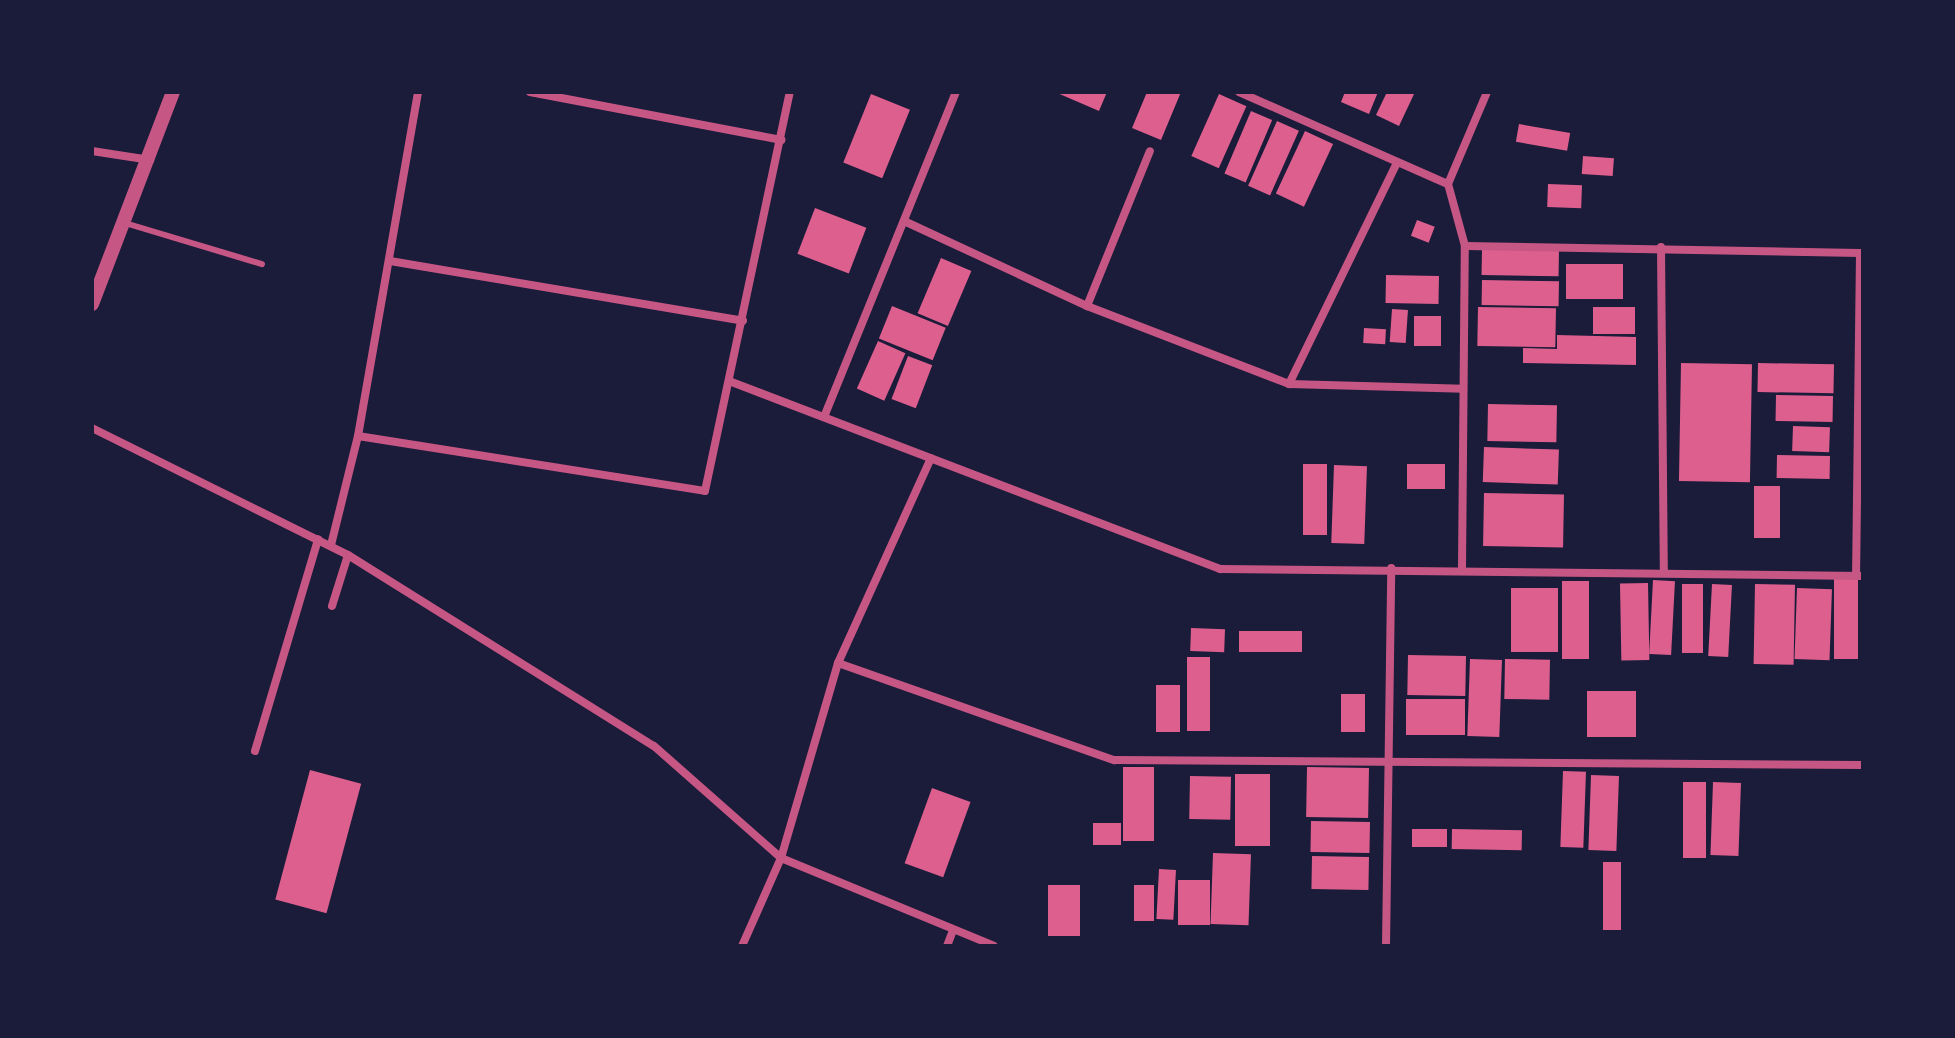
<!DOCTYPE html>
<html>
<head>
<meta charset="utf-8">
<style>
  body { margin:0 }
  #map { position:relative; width:1955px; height:1038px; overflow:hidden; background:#1b1b3a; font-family:"Noto Serif",serif }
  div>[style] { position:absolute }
  .building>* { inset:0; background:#dd5f8e; transform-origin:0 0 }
  .service>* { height:6px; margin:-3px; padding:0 3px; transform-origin:3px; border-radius:3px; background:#c65784 }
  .minor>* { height:8px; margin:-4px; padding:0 4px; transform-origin:4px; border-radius:4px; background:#c65784 }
  .tertiary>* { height:14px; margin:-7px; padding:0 7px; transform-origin:7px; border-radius:7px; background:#c65784 }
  span { translate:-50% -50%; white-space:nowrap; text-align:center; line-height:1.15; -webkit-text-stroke:7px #1b1b3a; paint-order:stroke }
  .frame { position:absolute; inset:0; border:94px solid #1b1b3a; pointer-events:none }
</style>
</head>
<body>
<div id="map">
  <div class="building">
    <div style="clip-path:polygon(1055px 92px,1107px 92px,1099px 111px)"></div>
    <div style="clip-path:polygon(1147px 92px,1181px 92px,1161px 140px,1132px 128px)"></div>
    <div style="clip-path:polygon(1345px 92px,1378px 92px,1369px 114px,1341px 102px)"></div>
    <div style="clip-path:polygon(1387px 92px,1415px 92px,1399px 126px,1376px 115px)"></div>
    <div style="left:871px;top:94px;width:42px;height:74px;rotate:22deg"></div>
    <div style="left:1219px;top:94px;width:30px;height:68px;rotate:24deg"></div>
    <div style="left:1251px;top:111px;width:23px;height:68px;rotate:23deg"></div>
    <div style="left:1277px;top:121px;width:24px;height:71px;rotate:24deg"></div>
    <div style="left:1519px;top:124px;width:52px;height:18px;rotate:10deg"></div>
    <div style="left:1305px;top:131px;width:31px;height:69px;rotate:25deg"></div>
    <div style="left:1583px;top:156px;width:31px;height:18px;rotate:4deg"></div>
    <div style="left:1548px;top:184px;width:34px;height:23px;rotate:2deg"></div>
    <div style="left:815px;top:208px;width:55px;height:49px;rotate:21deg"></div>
    <div style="left:1417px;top:220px;width:19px;height:17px;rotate:21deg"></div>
    <div style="left:1482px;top:249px;width:77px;height:26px;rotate:1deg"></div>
    <div style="left:941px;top:258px;width:33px;height:60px;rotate:23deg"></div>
    <div style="left:1623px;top:264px;width:35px;height:57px;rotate:90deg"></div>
    <div style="left:1386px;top:275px;width:53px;height:28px;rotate:1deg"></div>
    <div style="left:1482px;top:280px;width:77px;height:25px;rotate:1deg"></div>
    <div style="left:892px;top:306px;width:58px;height:35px;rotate:22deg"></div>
    <div style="left:1478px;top:307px;width:78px;height:39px;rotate:1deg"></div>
    <div style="left:1593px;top:307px;width:42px;height:27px"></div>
    <div style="left:1392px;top:309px;width:16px;height:33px;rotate:4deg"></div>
    <div style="left:1414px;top:316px;width:27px;height:30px"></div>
    <div style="left:1364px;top:328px;width:22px;height:15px;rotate:3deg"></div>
    <div style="clip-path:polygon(1557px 335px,1636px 337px,1636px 365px,1523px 363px,1523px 348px,1557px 349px)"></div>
    <div style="left:878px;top:341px;width:30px;height:52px;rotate:24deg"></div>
    <div style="left:908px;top:356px;width:26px;height:46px;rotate:21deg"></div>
    <div style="left:1681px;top:363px;width:71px;height:118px;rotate:1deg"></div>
    <div style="left:1758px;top:363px;width:76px;height:29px;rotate:1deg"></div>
    <div style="left:1776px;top:395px;width:57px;height:26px;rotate:1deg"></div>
    <div style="left:1488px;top:404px;width:69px;height:37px;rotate:1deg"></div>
    <div style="left:1793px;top:426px;width:37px;height:25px;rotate:2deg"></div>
    <div style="left:1484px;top:447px;width:75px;height:35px;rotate:2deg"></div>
    <div style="left:1777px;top:455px;width:53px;height:23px;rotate:1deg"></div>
    <div style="left:1303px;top:464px;width:24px;height:71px"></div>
    <div style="left:1407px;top:464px;width:38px;height:25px"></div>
    <div style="left:1334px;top:465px;width:33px;height:78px;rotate:2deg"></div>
    <div style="left:1754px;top:486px;width:26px;height:52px"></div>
    <div style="left:1484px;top:493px;width:80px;height:53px;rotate:1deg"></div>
    <div style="left:1834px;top:579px;width:24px;height:80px"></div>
    <div style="left:1653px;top:580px;width:22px;height:74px;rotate:3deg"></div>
    <div style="left:1562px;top:581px;width:27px;height:78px"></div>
    <div style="left:1648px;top:583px;width:77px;height:28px;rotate:89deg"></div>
    <div style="left:1682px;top:584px;width:21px;height:69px"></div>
    <div style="left:1712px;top:584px;width:20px;height:72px;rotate:3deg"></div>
    <div style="left:1755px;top:584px;width:40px;height:80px;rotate:1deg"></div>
    <div style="left:1511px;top:588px;width:47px;height:64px"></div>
    <div style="left:1797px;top:588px;width:35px;height:71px;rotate:2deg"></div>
    <div style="left:1191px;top:628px;width:34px;height:23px;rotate:2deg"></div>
    <div style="left:1239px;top:631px;width:63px;height:21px"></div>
    <div style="left:1408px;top:655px;width:58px;height:40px;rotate:1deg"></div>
    <div style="left:1210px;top:657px;width:74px;height:23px;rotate:90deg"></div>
    <div style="left:1470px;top:659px;width:32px;height:77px;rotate:2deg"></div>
    <div style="left:1505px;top:659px;width:45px;height:40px;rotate:1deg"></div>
    <div style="left:1156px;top:685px;width:24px;height:47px"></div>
    <div style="left:1587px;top:691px;width:49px;height:46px"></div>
    <div style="left:1341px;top:694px;width:24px;height:38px"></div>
    <div style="left:1406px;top:699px;width:59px;height:36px"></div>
    <div style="left:1123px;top:767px;width:31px;height:74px"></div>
    <div style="left:1307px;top:767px;width:62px;height:50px;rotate:1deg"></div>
    <div style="left:310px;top:770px;width:53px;height:134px;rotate:15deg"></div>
    <div style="left:1563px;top:771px;width:23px;height:76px;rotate:2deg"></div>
    <div style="left:1235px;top:774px;width:35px;height:72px"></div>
    <div style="left:1591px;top:775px;width:28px;height:75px;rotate:2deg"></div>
    <div style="left:1190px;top:776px;width:41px;height:43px;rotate:1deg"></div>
    <div style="left:1683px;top:782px;width:23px;height:76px"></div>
    <div style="left:1713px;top:782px;width:28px;height:73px;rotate:2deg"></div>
    <div style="left:932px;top:788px;width:41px;height:80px;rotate:20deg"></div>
    <div style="left:1311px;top:821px;width:59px;height:31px;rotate:1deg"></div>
    <div style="left:1121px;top:823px;width:22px;height:28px;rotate:90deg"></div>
    <div style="left:1412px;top:829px;width:35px;height:18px"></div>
    <div style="left:1452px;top:829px;width:70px;height:20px;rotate:1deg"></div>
    <div style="left:1213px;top:853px;width:38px;height:71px;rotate:2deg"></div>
    <div style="left:1312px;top:856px;width:57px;height:33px;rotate:1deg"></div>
    <div style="left:1603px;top:862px;width:18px;height:68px"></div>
    <div style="left:1159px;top:869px;width:17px;height:50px;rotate:3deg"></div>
    <div style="left:1178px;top:880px;width:32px;height:45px"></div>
    <div style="left:1048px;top:885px;width:32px;height:51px"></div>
    <div style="left:1134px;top:885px;width:20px;height:36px"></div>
  </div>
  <div class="service">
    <div style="left:125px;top:223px;width:143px;rotate:16.7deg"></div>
  </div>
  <div class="minor">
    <div style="left:530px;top:92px;width:256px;rotate:10.8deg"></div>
    <div style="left:1239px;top:92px;width:228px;rotate:23.8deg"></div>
    <div style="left:92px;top:151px;width:59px;rotate:8.8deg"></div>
    <div style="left:904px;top:221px;width:202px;rotate:24.9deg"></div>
    <div style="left:1087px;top:306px;width:217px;rotate:21.1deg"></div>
    <div style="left:1289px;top:384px;width:174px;rotate:1.6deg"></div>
    <div style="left:1465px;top:246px;width:395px;rotate:1deg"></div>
    <div style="left:1860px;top:253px;width:323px;rotate:90.7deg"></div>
    <div style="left:1661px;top:247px;width:325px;rotate:89.5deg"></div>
    <div style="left:390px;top:261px;width:358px;rotate:9.6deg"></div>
    <div style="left:1087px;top:306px;width:167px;rotate:-67.9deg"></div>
    <div style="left:729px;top:381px;width:526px;rotate:20.95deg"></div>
    <div style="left:1220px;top:569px;width:643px;rotate:0.62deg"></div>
    <div style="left:1289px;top:384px;width:246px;rotate:-64deg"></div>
    <div style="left:824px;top:417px;width:351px;rotate:-67.9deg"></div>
    <div style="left:92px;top:428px;width:286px;rotate:26.4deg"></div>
    <div style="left:348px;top:555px;width:361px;rotate:32deg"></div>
    <div style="left:654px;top:746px;width:169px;rotate:41.4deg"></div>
    <div style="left:781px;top:858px;width:230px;rotate:22.4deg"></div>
    <div style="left:358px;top:436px;width:351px;rotate:9deg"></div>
    <div style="left:705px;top:491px;width:408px;rotate:-78deg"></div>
    <div style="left:331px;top:545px;width:112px;rotate:-76.1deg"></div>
    <div style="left:358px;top:436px;width:349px;rotate:-80.1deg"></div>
    <div style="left:1462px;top:568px;width:322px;rotate:-89.5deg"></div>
    <div style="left:1465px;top:246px;width:64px;rotate:-105.3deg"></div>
    <div style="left:1448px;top:184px;width:100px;rotate:-67deg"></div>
    <div style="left:332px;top:606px;width:53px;rotate:-72.6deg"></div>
    <div style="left:838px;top:663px;width:293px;rotate:19.4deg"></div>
    <div style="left:1114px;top:760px;width:749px;rotate:0.38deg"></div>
    <div style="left:255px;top:751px;width:221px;rotate:-73.4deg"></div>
    <div style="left:742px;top:946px;width:96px;rotate:-66.1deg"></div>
    <div style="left:781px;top:858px;width:203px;rotate:-73.7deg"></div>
    <div style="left:838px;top:663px;width:225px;rotate:-65.6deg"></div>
    <div style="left:947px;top:946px;width:17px;rotate:-69deg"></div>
    <div style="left:1386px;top:946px;width:378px;rotate:-89.2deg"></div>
  </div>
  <div class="tertiary">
    <div style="left:92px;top:304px;width:227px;rotate:-69.1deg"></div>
  </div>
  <div class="frame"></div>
</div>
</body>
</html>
